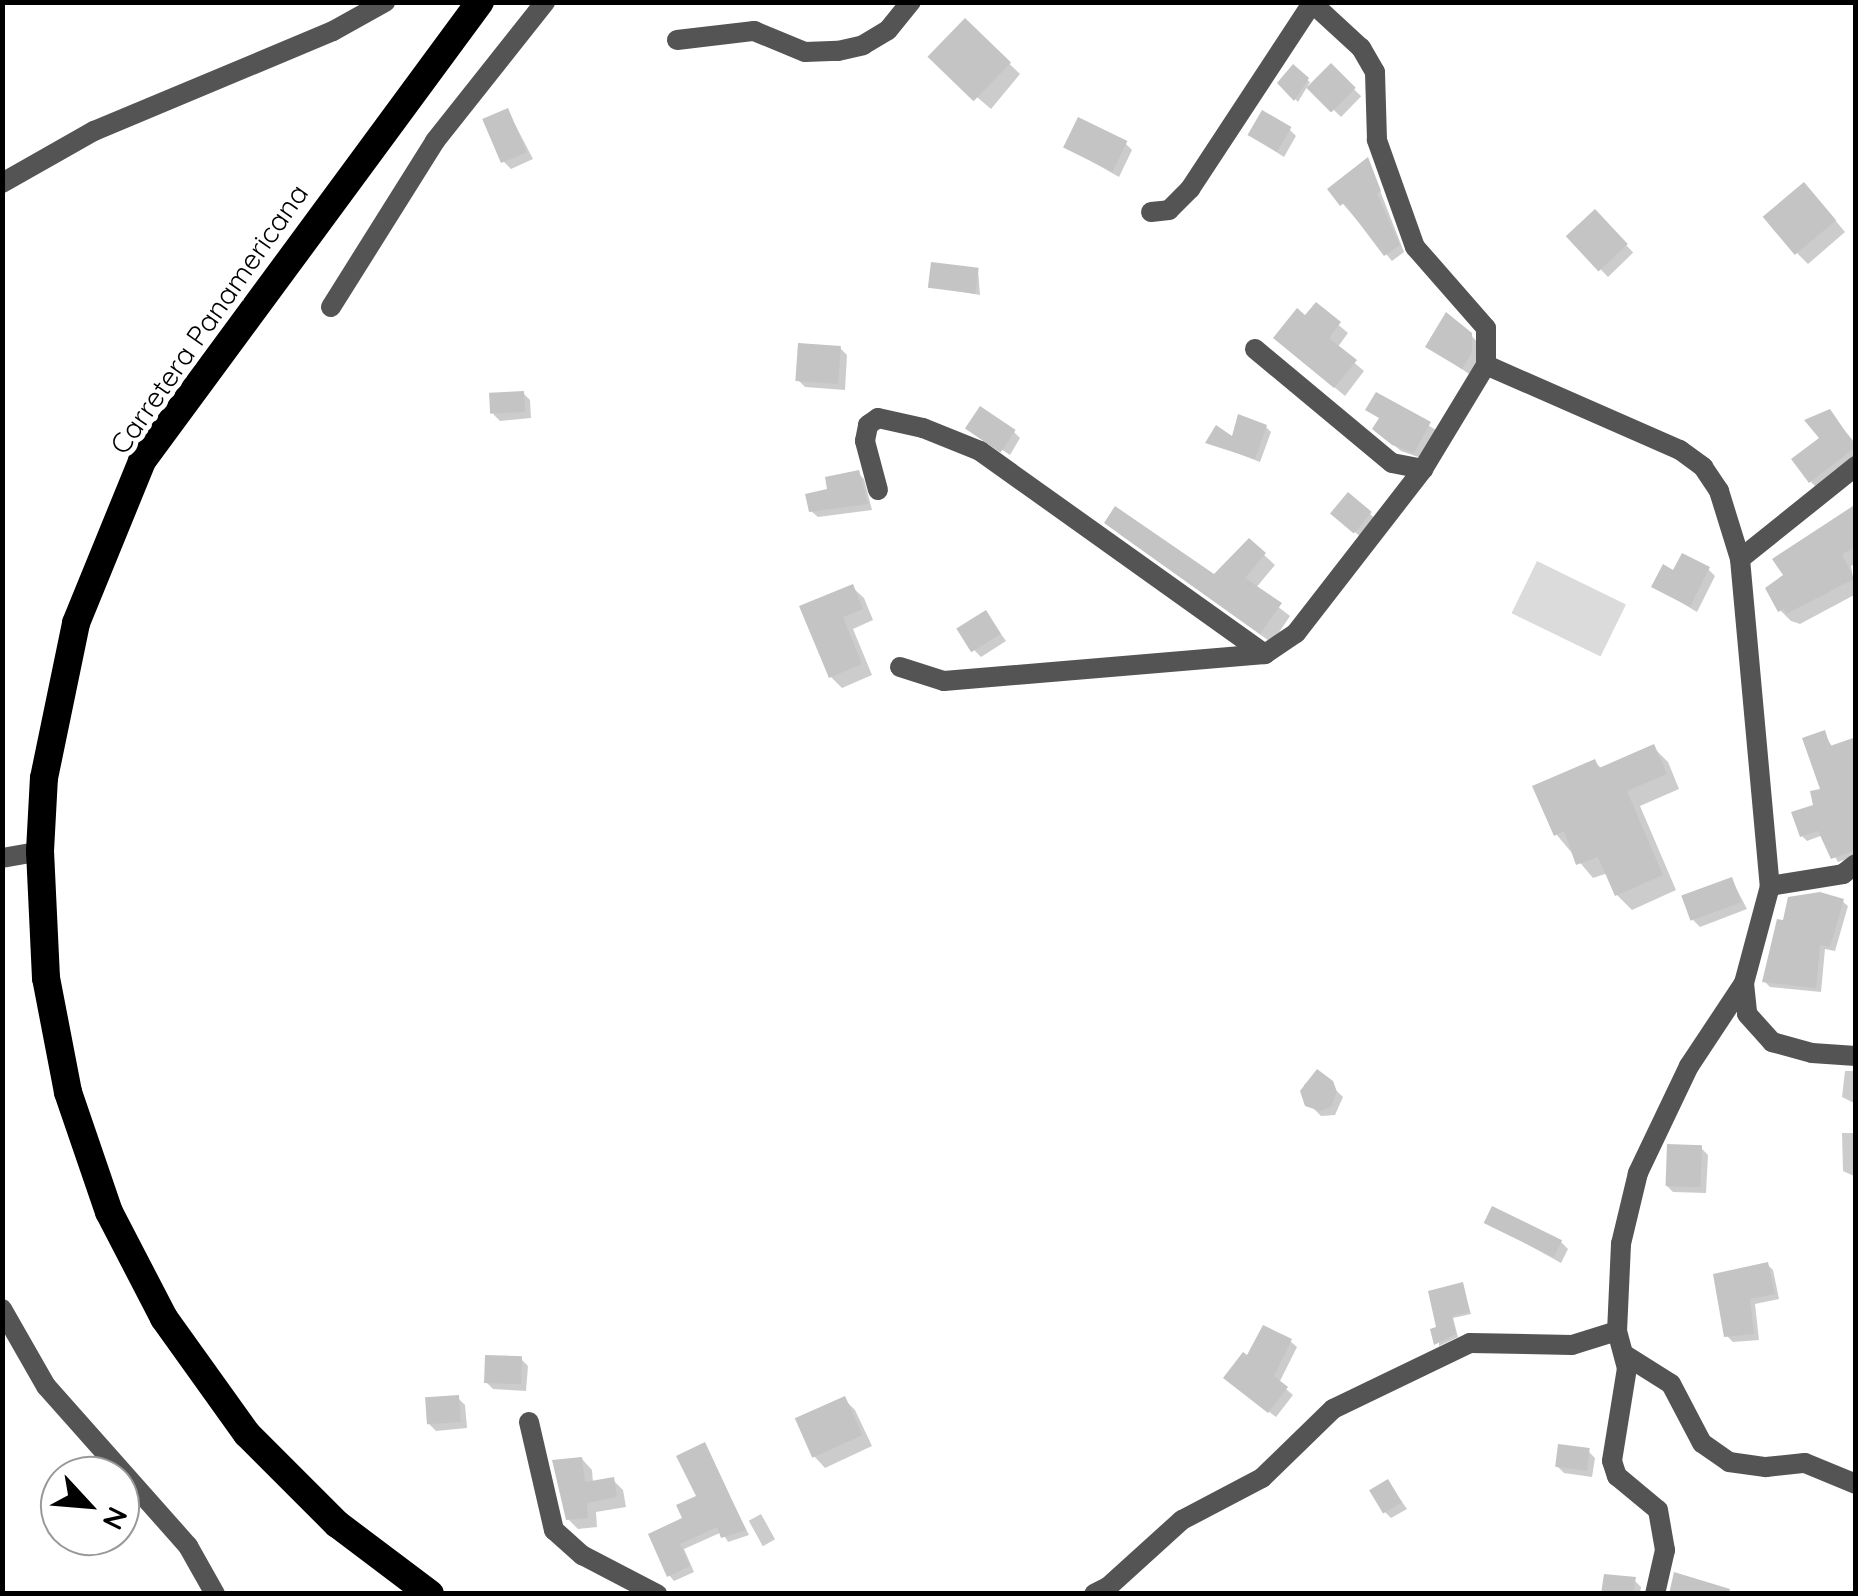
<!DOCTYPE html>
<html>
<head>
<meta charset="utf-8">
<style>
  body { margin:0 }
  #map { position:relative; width:1858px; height:1596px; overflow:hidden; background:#fff; font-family:Quicksand,sans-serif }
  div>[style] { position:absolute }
  .green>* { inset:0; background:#dbdbdb; transform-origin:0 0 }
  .shadow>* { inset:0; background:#0003; transform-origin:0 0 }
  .building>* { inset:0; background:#c4c4c4; transform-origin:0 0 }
  .minor>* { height:20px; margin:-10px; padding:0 10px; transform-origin:10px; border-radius:10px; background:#545454 }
  .trunk>* { height:28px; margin:-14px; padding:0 14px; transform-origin:14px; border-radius:14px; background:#000 }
  span { translate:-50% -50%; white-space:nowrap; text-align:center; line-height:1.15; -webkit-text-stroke:10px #fff; paint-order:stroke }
  .street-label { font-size:28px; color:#000 }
  .frame { position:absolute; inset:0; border:5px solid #000; pointer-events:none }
  .north { position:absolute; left:40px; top:1456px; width:100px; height:100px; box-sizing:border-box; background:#fff; border:2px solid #999; border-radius:50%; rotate:116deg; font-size:28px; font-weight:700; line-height:40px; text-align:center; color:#000 }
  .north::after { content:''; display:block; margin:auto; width:35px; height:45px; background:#000; clip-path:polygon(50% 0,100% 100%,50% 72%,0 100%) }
</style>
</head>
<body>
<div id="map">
  <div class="green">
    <div style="left:1537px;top:561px;width:99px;height:58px;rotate:26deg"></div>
  </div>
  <div class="shadow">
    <div style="clip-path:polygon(965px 22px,1020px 74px,991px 109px,945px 70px)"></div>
    <div style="left:1331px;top:67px;width:42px;height:29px;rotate:44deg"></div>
    <div style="clip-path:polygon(1293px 68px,1310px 82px,1298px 102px,1280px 83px)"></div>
    <div style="clip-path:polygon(508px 111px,533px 159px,511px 169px,504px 162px)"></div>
    <div style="clip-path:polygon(1289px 129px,1296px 136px,1284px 157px,1250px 135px)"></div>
    <div style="clip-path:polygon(1125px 143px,1132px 150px,1119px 177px,1066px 147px)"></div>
    <div style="clip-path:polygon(1368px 160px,1404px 252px,1392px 261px,1331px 190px)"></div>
    <div style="clip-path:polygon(1815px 196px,1845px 232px,1808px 264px,1797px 253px)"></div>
    <div style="left:1595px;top:213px;width:55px;height:35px;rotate:46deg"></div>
    <div style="clip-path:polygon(978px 270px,980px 295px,932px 287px)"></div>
    <div style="clip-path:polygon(1316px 306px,1348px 333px,1337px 348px,1364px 371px,1345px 396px,1286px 347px)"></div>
    <div style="clip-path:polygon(1471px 335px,1478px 343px,1478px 360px,1469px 374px,1428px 346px)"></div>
    <div style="clip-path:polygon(840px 348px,847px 355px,845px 390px,805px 387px,798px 380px)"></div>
    <div style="clip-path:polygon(523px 393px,530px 400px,531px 418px,500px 421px,493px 414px)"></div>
    <div style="clip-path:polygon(1377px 395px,1436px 430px,1421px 458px,1401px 451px,1382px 435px,1381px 419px,1369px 409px)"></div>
    <div style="clip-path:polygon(1829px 412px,1856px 444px,1856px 466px,1822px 493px,1811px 482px)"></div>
    <div style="clip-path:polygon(1266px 427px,1271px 432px,1260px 462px,1208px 442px,1233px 439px)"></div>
    <div style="clip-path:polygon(969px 428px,1014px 432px,1020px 438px,1010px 455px)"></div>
    <div style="clip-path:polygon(858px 473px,864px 479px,872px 510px,818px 517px,811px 511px)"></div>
    <div style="clip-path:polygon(1348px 495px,1377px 520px,1362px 538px,1339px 519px)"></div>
    <div style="clip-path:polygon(1856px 508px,1856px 563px,1851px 566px,1856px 594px,1800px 624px,1791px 621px,1780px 610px,1786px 576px)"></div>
    <div style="clip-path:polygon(1118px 533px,1215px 577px,1249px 541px,1275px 565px,1255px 589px,1290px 616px,1272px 643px)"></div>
    <div style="clip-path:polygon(1708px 569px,1715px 576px,1697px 612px,1654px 586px)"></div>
    <div style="clip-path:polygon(852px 587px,864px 598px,873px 620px,853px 629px,872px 675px,842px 688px,831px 677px,803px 607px)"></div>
    <div style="clip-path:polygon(986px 613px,1006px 641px,981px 657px,974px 650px)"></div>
    <div style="clip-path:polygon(1824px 733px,1833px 748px,1856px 850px,1856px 856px,1838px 862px,1823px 835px,1807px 841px,1802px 836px,1823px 791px)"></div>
    <div style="clip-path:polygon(1653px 747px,1668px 762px,1679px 789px,1640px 806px,1676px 890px,1632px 910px,1617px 895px,1608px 873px,1593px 878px,1556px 834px,1595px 762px,1602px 769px)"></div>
    <div style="clip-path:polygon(1732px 880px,1747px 909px,1700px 927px,1693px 920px)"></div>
    <div style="clip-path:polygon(1842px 901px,1848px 906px,1835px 951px,1825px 949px,1821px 992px,1770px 987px,1764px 981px)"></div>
    <div style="clip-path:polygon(1845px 1071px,1856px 1071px,1856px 1104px,1842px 1097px)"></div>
    <div style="clip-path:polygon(1317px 1072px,1343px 1097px,1335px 1115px,1321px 1116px,1303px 1098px,1304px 1085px)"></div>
    <div style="clip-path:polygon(1842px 1133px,1856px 1133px,1856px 1177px,1843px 1171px)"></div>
    <div style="clip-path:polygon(1701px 1148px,1708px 1155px,1706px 1193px,1673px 1192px,1666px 1185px)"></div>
    <div style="clip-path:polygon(1487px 1222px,1561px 1242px,1568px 1249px,1561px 1263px)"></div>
    <div style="clip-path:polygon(1767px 1264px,1773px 1270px,1779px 1299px,1755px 1304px,1759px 1340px,1733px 1342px,1727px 1336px)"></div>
    <div style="clip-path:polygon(1462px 1285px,1471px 1314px,1453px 1318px,1458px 1337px,1439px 1346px,1439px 1329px)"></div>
    <div style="clip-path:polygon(1290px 1341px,1297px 1347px,1279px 1383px,1293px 1395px,1276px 1417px,1233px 1384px,1248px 1359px)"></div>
    <div style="clip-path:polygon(521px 1359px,528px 1366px,526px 1391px,493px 1389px,486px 1382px)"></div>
    <div style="clip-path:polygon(458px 1398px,465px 1405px,467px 1428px,436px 1431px,429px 1424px)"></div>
    <div style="clip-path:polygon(844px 1399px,855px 1410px,872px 1446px,825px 1468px,814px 1456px)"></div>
    <div style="clip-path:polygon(704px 1445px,749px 1535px,728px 1542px,722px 1532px,684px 1549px,694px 1572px,674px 1581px,669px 1575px,685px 1519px,700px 1498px)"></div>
    <div style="clip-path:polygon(1588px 1451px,1595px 1458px,1592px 1477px,1564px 1473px,1557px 1466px)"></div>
    <div style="clip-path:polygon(582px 1459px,592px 1470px,593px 1483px,613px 1480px,623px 1490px,626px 1507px,596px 1512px,597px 1527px,578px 1529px,568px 1519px)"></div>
    <div style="clip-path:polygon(1388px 1482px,1407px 1509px,1391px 1518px,1384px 1511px)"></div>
    <div style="left:761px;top:1514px;width:29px;height:14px;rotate:61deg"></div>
    <div style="clip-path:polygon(1634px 1580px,1641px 1587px,1640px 1594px,1604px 1594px)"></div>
  </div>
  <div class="building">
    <div style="left:965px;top:18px;width:64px;height:54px;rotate:44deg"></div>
    <div style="left:1331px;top:63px;width:35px;height:35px;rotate:45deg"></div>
    <div style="clip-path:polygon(1293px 64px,1309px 78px,1294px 101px,1277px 83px)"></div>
    <div style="left:508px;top:108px;width:48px;height:28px;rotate:67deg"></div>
    <div style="left:1262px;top:110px;width:34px;height:29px;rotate:30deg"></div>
    <div style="left:1078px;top:117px;width:55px;height:34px;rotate:26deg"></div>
    <div style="clip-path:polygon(1368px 157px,1381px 191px,1377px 194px,1400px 245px,1384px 256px,1344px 203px,1340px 206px,1327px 189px)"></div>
    <div style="left:1804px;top:182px;width:50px;height:54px;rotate:50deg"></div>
    <div style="left:1595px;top:209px;width:48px;height:40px;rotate:47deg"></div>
    <div style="left:931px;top:262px;width:48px;height:26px;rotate:7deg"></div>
    <div style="clip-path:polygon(1316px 302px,1341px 322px,1329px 338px,1357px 360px,1334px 388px,1273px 338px,1297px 308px,1305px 315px)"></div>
    <div style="clip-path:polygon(1446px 312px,1472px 333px,1472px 352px,1462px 369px,1425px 347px)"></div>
    <div style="left:798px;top:343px;width:43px;height:38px;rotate:4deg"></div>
    <div style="left:524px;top:391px;width:21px;height:35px;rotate:87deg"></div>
    <div style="clip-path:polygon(1376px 392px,1431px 422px,1414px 453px,1392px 445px,1372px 429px,1379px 418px,1365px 410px)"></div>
    <div style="left:980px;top:406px;width:43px;height:27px;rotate:34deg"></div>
    <div style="clip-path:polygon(1830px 409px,1856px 447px,1809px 483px,1791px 459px,1819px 438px,1804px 420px)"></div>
    <div style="clip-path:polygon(1238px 414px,1267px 425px,1255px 459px,1205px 443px,1216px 425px,1232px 436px)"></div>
    <div style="clip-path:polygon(859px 470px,868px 504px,809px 512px,805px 494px,827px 489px,825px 477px)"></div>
    <div style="left:1348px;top:492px;width:31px;height:28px;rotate:40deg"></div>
    <div style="clip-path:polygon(1856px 504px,1856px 547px,1842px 554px,1854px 579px,1786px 614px,1784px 609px,1778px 612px,1765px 588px,1783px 575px,1772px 559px)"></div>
    <div style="clip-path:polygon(1115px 506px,1214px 574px,1249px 538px,1266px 553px,1245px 578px,1282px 603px,1260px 634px,1104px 523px)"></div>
    <div style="clip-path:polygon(1682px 553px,1710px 567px,1690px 607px,1651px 587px,1663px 564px,1673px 570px)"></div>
    <div style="clip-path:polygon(853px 584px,863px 609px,843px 617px,862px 664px,829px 678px,799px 606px)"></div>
    <div style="left:986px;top:610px;width:28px;height:35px;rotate:58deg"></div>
    <div style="clip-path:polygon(1825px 730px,1830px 746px,1856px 737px,1856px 850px,1831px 859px,1818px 831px,1800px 837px,1791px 812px,1813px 805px,1810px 791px,1820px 789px,1802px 738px)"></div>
    <div style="clip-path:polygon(1654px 744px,1667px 774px,1627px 791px,1663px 875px,1615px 896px,1598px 857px,1576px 865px,1564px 831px,1554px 836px,1532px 786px,1595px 759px,1599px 768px)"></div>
    <div style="left:1732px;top:877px;width:27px;height:54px;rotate:70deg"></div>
    <div style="clip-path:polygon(1820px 892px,1844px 899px,1830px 947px,1820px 945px,1816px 988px,1762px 982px,1777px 919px,1783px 920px,1788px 897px)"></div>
    <div style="clip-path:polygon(1317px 1069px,1333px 1081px,1337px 1092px,1331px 1107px,1320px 1111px,1305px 1106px,1300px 1091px)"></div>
    <div style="left:1667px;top:1144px;width:35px;height:42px;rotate:2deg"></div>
    <div style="left:1492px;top:1206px;width:78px;height:19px;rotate:26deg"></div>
    <div style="clip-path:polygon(1768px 1262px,1775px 1294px,1750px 1299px,1754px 1334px,1724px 1337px,1713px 1274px)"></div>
    <div style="clip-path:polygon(1463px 1282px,1470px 1312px,1452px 1316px,1456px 1334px,1434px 1345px,1430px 1329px,1436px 1327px,1428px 1291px)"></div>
    <div style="clip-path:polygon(1263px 1325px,1292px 1339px,1274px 1376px,1288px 1387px,1268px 1413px,1223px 1378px,1243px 1352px,1247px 1355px)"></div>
    <div style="left:485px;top:1355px;width:37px;height:28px;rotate:2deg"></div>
    <div style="left:459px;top:1395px;width:27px;height:34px;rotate:86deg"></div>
    <div style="left:845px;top:1396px;width:43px;height:55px;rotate:66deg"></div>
    <div style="clip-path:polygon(705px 1442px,746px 1530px,721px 1538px,717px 1527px,680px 1544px,690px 1566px,667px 1577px,648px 1534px,682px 1518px,676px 1505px,696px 1496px,676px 1456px)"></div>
    <div style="left:1558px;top:1444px;width:32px;height:23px;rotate:7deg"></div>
    <div style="clip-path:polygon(582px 1457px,585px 1482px,614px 1477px,617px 1497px,587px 1503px,588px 1518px,566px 1520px,552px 1460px)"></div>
    <div style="left:1388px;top:1479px;width:27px;height:22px;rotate:59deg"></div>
    <div style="clip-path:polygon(1674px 1572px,1730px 1589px,1729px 1594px,1669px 1594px)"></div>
    <div style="clip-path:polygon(1604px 1574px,1636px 1577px,1633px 1594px,1601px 1594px)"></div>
  </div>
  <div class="minor">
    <div style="left:677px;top:40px;width:78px;rotate:-6.7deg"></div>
    <div style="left:754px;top:31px;width:55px;rotate:22.4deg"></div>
    <div style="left:805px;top:52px;width:33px;rotate:-2deg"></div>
    <div style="left:838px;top:51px;width:26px;rotate:-13deg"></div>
    <div style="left:863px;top:45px;width:29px;rotate:-31deg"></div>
    <div style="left:888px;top:30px;width:36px;rotate:-51deg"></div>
    <div style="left:2px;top:183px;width:106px;rotate:-29.5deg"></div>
    <div style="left:94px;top:131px;width:259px;rotate:-22.7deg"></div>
    <div style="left:333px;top:31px;width:60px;rotate:-29.1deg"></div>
    <div style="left:1151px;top:212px;width:18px;rotate:-6deg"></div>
    <div style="left:1169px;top:210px;width:30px;rotate:-45deg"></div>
    <div style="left:1190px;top:189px;width:222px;rotate:-56.7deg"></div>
    <div style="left:331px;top:307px;width:196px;rotate:-57.9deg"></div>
    <div style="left:435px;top:141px;width:177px;rotate:-51.6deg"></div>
    <div style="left:1255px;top:349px;width:178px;rotate:39.8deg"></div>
    <div style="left:1392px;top:463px;width:32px;rotate:11deg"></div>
    <div style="left:1486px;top:365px;width:212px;rotate:23.7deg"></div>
    <div style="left:1680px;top:450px;width:29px;rotate:36deg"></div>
    <div style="left:1703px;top:467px;width:29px;rotate:56deg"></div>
    <div style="left:1719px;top:491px;width:71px;rotate:72.8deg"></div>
    <div style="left:1740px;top:559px;width:328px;rotate:84.8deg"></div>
    <div style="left:1770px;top:886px;width:100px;rotate:105deg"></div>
    <div style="left:1744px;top:983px;width:100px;rotate:123.5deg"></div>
    <div style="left:1689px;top:1066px;width:119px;rotate:115.5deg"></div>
    <div style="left:1638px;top:1173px;width:73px;rotate:103.5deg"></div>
    <div style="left:1621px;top:1244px;width:87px;rotate:92.6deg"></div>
    <div style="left:1617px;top:1331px;width:38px;rotate:75deg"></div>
    <div style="left:1627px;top:1368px;width:94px;rotate:99.2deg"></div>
    <div style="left:1612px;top:1461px;width:16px;rotate:72deg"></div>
    <div style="left:1617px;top:1476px;width:53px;rotate:39.7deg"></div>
    <div style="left:1658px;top:1510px;width:41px;rotate:80.1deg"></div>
    <div style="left:1665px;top:1550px;width:45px;rotate:102.8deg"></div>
    <div style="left:878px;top:490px;width:51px;rotate:-104.9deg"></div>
    <div style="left:865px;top:441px;width:16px;rotate:-79deg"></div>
    <div style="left:868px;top:425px;width:12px;rotate:-35deg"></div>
    <div style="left:878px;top:418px;width:46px;rotate:12.5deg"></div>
    <div style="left:923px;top:428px;width:61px;rotate:22deg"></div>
    <div style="left:980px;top:451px;width:350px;rotate:35.5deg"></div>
    <div style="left:1740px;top:559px;width:149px;rotate:-38.7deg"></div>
    <div style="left:900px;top:667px;width:46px;rotate:17.7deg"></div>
    <div style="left:944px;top:681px;width:322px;rotate:-4.8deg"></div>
    <div style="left:1265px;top:654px;width:37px;rotate:-34deg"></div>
    <div style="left:1296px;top:633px;width:207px;rotate:-52.2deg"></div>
    <div style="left:1423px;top:469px;width:122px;rotate:-58.8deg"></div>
    <div style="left:1486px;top:365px;width:37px;rotate:-90deg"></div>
    <div style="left:1486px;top:328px;width:108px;rotate:-131.2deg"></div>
    <div style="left:1415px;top:247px;width:114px;rotate:-109.6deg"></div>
    <div style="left:1377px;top:140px;width:68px;rotate:-91.7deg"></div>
    <div style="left:1375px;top:72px;width:28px;rotate:-120deg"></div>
    <div style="left:1361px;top:48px;width:68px;rotate:-137.4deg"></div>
    <div style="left:2px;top:858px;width:39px;rotate:-10deg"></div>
    <div style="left:1770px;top:886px;width:74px;rotate:-9.3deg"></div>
    <div style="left:1843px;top:874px;width:16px;rotate:-38deg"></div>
    <div style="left:1744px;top:983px;width:31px;rotate:84deg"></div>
    <div style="left:1747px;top:1014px;width:38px;rotate:48deg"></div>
    <div style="left:1772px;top:1042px;width:41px;rotate:15.4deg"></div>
    <div style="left:1812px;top:1053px;width:44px;rotate:3.9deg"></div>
    <div style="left:2px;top:1309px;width:89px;rotate:60.3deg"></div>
    <div style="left:46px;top:1386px;width:214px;rotate:48.4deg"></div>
    <div style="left:188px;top:1546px;width:55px;rotate:60.6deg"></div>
    <div style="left:1625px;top:1355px;width:54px;rotate:32.2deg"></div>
    <div style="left:1671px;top:1384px;width:67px;rotate:62.3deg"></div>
    <div style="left:1702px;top:1443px;width:33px;rotate:35deg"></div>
    <div style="left:1729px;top:1462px;width:37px;rotate:8deg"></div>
    <div style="left:1766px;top:1467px;width:39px;rotate:-6deg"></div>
    <div style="left:1805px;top:1463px;width:55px;rotate:22.4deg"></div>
    <div style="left:529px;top:1422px;width:111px;rotate:77deg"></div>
    <div style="left:554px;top:1530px;width:38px;rotate:42deg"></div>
    <div style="left:582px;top:1555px;width:85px;rotate:27.5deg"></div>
    <div style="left:1094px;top:1594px;width:16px;rotate:-27deg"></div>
    <div style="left:1108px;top:1587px;width:100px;rotate:-42.2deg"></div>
    <div style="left:1182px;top:1520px;width:90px;rotate:-27.7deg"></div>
    <div style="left:1262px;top:1478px;width:99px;rotate:-44.2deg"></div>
    <div style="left:1333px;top:1409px;width:152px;rotate:-25.7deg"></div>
    <div style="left:1470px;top:1343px;width:102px;rotate:1.1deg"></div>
    <div style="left:1572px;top:1345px;width:47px;rotate:-17.3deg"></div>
  </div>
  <div class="trunk">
    <div style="left:430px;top:1594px;width:116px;rotate:-143deg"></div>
    <div style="left:337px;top:1524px;width:127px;rotate:-135deg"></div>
    <div style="left:247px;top:1434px;width:143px;rotate:-125.6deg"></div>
    <div style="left:164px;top:1318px;width:119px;rotate:-117.4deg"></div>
    <div style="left:109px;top:1212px;width:127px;rotate:-108.9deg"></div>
    <div style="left:68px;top:1092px;width:116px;rotate:-100.9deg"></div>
    <div style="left:46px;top:978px;width:127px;rotate:-92.7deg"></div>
    <div style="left:40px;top:851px;width:73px;rotate:-86.9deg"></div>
    <div style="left:44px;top:778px;width:158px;rotate:-78.3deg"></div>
    <div style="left:76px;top:623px;width:175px;rotate:-67.8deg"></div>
    <div style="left:142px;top:461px;width:570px;rotate:-53.63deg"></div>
  </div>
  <div class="street-label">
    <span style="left:209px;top:319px;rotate:-55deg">Carretera Panamericana</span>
  </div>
  <div class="frame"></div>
  <div class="north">N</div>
</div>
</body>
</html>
